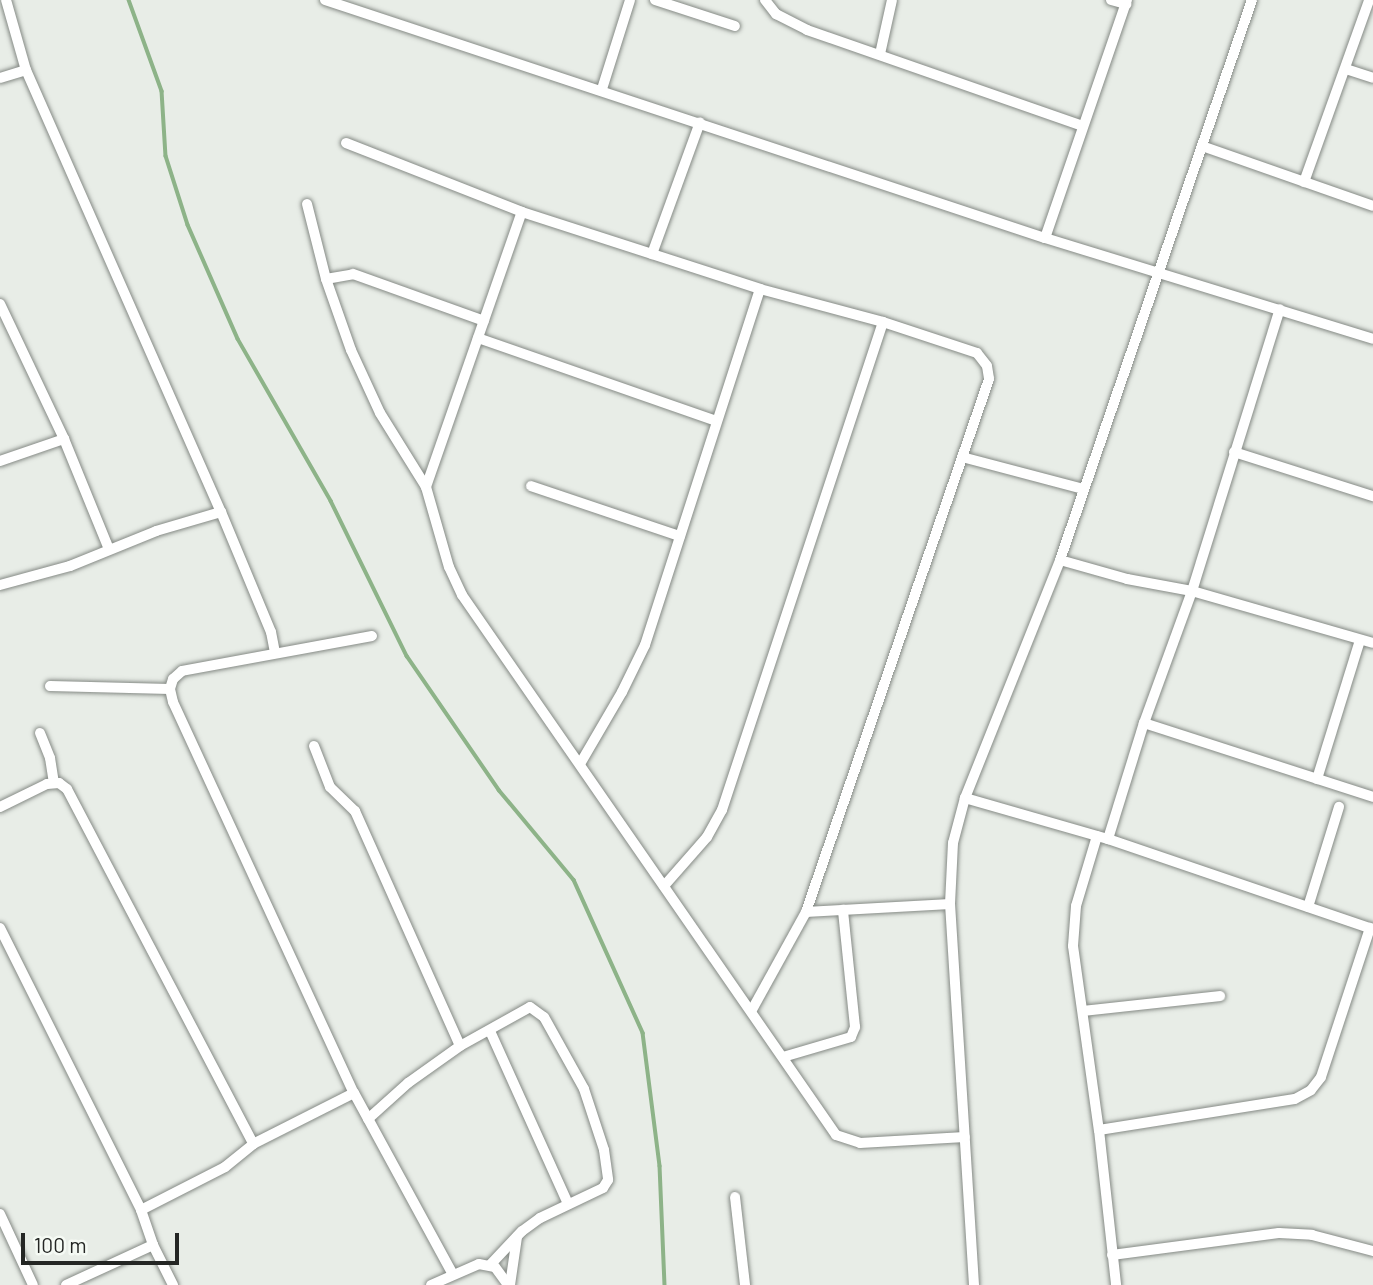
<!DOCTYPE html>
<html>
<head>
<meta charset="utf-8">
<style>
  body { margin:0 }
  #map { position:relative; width:1373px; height:1285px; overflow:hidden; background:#e8ede7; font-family:Barlow,sans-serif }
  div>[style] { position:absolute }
  .stream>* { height:3.5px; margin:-1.75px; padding:0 1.75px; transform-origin:1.75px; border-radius:1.75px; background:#8db388 }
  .roads { filter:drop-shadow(0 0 2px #858a85) drop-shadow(0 0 2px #858a85) }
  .street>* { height:10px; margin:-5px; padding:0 5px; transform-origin:5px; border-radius:5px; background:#fff }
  span { translate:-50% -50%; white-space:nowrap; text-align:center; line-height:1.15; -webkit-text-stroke:5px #f5faf4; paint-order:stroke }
  .scale { position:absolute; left:21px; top:1233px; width:158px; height:32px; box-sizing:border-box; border:4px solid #242624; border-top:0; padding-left:9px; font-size:21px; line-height:24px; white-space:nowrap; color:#242624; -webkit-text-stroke:5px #f5faf4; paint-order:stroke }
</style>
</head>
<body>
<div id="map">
  <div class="stream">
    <div style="left:129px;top:0;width:97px;rotate:70.1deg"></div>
    <div style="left:162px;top:91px;width:65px;rotate:86.5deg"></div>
    <div style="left:166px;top:156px;width:72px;rotate:72.3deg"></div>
    <div style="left:188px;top:225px;width:124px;rotate:66.3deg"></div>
    <div style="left:238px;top:339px;width:187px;rotate:60.1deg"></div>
    <div style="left:331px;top:501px;width:173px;rotate:63.9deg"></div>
    <div style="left:407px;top:656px;width:163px;rotate:55.5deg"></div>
    <div style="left:499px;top:790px;width:117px;rotate:50.2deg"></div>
    <div style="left:574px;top:880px;width:168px;rotate:65.7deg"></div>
    <div style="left:643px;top:1033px;width:134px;rotate:82.7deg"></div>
    <div style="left:660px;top:1166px;width:119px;rotate:87.6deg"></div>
  </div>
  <div class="roads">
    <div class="street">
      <div style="left:6px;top:0;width:73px;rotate:74.1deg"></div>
      <div style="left:26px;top:70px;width:483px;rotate:66.2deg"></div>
      <div style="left:221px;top:512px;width:130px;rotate:67.4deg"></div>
      <div style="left:271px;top:632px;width:21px;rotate:79deg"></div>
      <div style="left:325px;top:0;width:758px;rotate:18.29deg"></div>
      <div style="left:1045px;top:238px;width:343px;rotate:17.1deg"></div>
      <div style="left:655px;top:0;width:84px;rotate:18deg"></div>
      <div style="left:765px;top:0;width:18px;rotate:52deg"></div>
      <div style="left:776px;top:14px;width:35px;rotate:27deg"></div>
      <div style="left:807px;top:30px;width:292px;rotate:19.2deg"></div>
      <div style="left:1111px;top:0;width:16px;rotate:15deg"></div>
      <div style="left:880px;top:54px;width:55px;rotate:-77.5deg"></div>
      <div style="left:1346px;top:69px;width:28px;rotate:18deg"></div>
      <div style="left:0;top:78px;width:27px;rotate:-17deg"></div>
      <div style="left:602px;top:89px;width:93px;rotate:-72.5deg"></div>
      <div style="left:346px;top:143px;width:189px;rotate:21.4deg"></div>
      <div style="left:522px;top:212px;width:250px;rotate:17.9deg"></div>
      <div style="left:760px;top:289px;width:127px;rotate:15deg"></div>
      <div style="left:883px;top:322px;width:99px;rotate:18.3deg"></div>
      <div style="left:977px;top:353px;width:16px;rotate:52deg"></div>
      <div style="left:987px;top:366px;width:13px;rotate:81deg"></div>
      <div style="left:989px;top:379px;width:564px;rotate:108.95deg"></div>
      <div style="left:806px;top:912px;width:112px;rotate:118.9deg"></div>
      <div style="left:1202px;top:146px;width:181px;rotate:19.3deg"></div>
      <div style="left:1304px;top:182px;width:193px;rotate:-70.3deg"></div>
      <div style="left:307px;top:204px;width:77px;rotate:75.8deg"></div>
      <div style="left:326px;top:279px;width:75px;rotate:70.6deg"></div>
      <div style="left:351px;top:350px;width:69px;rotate:65.3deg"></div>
      <div style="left:380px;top:413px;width:87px;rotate:58.1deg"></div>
      <div style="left:426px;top:487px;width:83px;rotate:74deg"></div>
      <div style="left:449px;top:567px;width:31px;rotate:65deg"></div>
      <div style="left:462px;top:595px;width:657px;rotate:55.29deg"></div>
      <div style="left:836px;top:1135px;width:25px;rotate:18deg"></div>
      <div style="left:860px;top:1143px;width:105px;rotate:-3.3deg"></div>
      <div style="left:1045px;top:238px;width:252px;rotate:-71deg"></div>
      <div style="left:652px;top:254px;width:140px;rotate:-70deg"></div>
      <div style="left:326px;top:279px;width:27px;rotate:-10deg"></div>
      <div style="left:353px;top:274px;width:139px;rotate:19.7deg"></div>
      <div style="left:0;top:304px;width:149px;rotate:64.6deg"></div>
      <div style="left:64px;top:439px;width:119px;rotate:67.8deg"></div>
      <div style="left:478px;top:338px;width:252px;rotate:19.2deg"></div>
      <div style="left:1234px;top:452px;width:146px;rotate:17.6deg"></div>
      <div style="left:962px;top:457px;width:125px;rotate:14.8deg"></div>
      <div style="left:0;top:461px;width:68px;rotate:-19deg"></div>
      <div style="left:531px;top:486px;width:157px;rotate:18.6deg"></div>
      <div style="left:426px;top:487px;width:291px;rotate:-70.8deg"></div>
      <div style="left:1060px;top:560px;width:70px;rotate:15.8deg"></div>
      <div style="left:1127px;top:579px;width:66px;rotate:10.5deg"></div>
      <div style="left:1192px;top:591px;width:188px;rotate:16deg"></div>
      <div style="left:0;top:585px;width:73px;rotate:-15.2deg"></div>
      <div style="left:70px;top:566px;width:93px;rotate:-22.1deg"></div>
      <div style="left:156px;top:531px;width:68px;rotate:-16.3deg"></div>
      <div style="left:372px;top:636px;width:193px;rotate:169.6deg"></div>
      <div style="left:182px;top:671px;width:12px;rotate:138deg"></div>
      <div style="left:173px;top:679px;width:10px;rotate:107deg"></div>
      <div style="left:170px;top:689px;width:13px;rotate:77deg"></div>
      <div style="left:173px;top:702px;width:431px;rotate:65.2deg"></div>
      <div style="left:354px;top:1093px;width:205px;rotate:61.4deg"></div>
      <div style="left:50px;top:686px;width:120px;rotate:1.4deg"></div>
      <div style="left:1144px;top:723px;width:241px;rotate:17.9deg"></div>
      <div style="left:40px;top:733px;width:27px;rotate:68deg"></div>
      <div style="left:50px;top:758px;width:25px;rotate:81deg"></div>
      <div style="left:314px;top:746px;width:44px;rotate:68.7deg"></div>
      <div style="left:330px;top:787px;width:35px;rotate:44deg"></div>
      <div style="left:355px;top:811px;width:257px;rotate:65.9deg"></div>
      <div style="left:580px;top:764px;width:83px;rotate:-59.7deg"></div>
      <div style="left:622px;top:692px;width:52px;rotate:-63.9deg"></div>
      <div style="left:645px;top:645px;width:374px;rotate:-72.1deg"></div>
      <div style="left:1317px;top:779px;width:145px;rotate:-72.8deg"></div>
      <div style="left:965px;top:798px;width:149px;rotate:16deg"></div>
      <div style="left:1108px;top:839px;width:280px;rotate:18.8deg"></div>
      <div style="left:0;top:807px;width:52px;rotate:-26.1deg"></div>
      <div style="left:47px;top:784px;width:12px;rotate:-5deg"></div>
      <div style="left:59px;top:783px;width:10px;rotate:37deg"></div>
      <div style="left:67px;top:789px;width:401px;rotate:62.3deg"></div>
      <div style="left:1097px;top:836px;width:73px;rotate:106.7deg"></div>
      <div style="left:1076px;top:906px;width:40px;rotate:94.3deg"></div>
      <div style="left:1073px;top:946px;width:186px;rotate:82deg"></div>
      <div style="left:1099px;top:1130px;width:156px;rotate:83.7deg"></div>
      <div style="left:1108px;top:839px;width:121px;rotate:-72.8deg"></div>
      <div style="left:1144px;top:723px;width:140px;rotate:-70deg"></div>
      <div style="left:1192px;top:591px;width:295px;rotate:-72.7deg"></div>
      <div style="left:664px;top:886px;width:65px;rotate:-48.7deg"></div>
      <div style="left:707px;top:837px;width:31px;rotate:-61deg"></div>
      <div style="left:722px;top:810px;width:514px;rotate:-71.74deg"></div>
      <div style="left:1308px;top:907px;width:105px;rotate:-72.8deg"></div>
      <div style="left:806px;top:912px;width:144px;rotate:-3.2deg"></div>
      <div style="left:0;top:928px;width:315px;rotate:63.4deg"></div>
      <div style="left:141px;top:1210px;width:37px;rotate:71deg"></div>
      <div style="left:153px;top:1245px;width:45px;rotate:63.4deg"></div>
      <div style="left:1083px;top:1011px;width:138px;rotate:-6.2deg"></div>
      <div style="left:490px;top:1031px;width:190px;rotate:65.7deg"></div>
      <div style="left:783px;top:1057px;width:71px;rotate:-16.4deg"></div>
      <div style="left:851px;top:1037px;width:11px;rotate:-68deg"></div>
      <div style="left:855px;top:1027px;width:118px;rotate:-95.9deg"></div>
      <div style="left:368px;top:1119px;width:54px;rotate:-42deg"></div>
      <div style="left:408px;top:1083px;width:64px;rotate:-35.4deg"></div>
      <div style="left:460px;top:1046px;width:80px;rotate:-29.1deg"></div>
      <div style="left:530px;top:1007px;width:17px;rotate:36deg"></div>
      <div style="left:544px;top:1017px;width:82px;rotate:60.9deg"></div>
      <div style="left:584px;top:1089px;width:64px;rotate:71.8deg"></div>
      <div style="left:604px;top:1150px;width:30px;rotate:82deg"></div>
      <div style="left:608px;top:1180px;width:9px;rotate:122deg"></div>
      <div style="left:603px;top:1188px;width:70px;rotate:154.5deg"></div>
      <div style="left:540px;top:1218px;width:22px;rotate:144deg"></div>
      <div style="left:522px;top:1231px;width:47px;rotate:133.3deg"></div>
      <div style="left:1099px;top:1130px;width:198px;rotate:-9deg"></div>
      <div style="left:1295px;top:1099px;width:18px;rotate:-29deg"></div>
      <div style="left:1311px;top:1090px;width:16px;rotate:-52deg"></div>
      <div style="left:1321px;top:1077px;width:157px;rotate:-71.8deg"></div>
      <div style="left:735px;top:1197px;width:89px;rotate:83.5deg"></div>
      <div style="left:141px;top:1210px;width:94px;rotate:-27.1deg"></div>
      <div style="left:225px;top:1167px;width:36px;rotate:-39deg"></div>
      <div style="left:253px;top:1144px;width:113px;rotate:-26.8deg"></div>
      <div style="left:0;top:1214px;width:78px;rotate:65.1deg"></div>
      <div style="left:1112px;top:1255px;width:168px;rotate:-7.5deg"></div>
      <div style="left:1279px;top:1233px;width:33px;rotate:3deg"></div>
      <div style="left:1312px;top:1235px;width:63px;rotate:14.7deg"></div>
      <div style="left:66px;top:1285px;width:96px;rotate:-24.7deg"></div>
      <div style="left:431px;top:1285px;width:52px;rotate:-23.6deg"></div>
      <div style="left:479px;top:1264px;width:16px;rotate:11deg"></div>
      <div style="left:495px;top:1267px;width:22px;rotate:54deg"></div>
      <div style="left:510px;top:1285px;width:49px;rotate:-81.7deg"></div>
      <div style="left:974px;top:1285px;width:382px;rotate:-93.6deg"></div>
      <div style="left:950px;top:904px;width:61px;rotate:-87.2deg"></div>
      <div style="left:953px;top:843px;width:47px;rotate:-75.1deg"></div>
      <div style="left:965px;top:798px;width:256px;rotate:-68.2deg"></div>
      <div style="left:1060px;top:560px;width:592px;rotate:-71.08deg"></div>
    </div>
  </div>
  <div class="scale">100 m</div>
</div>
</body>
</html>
